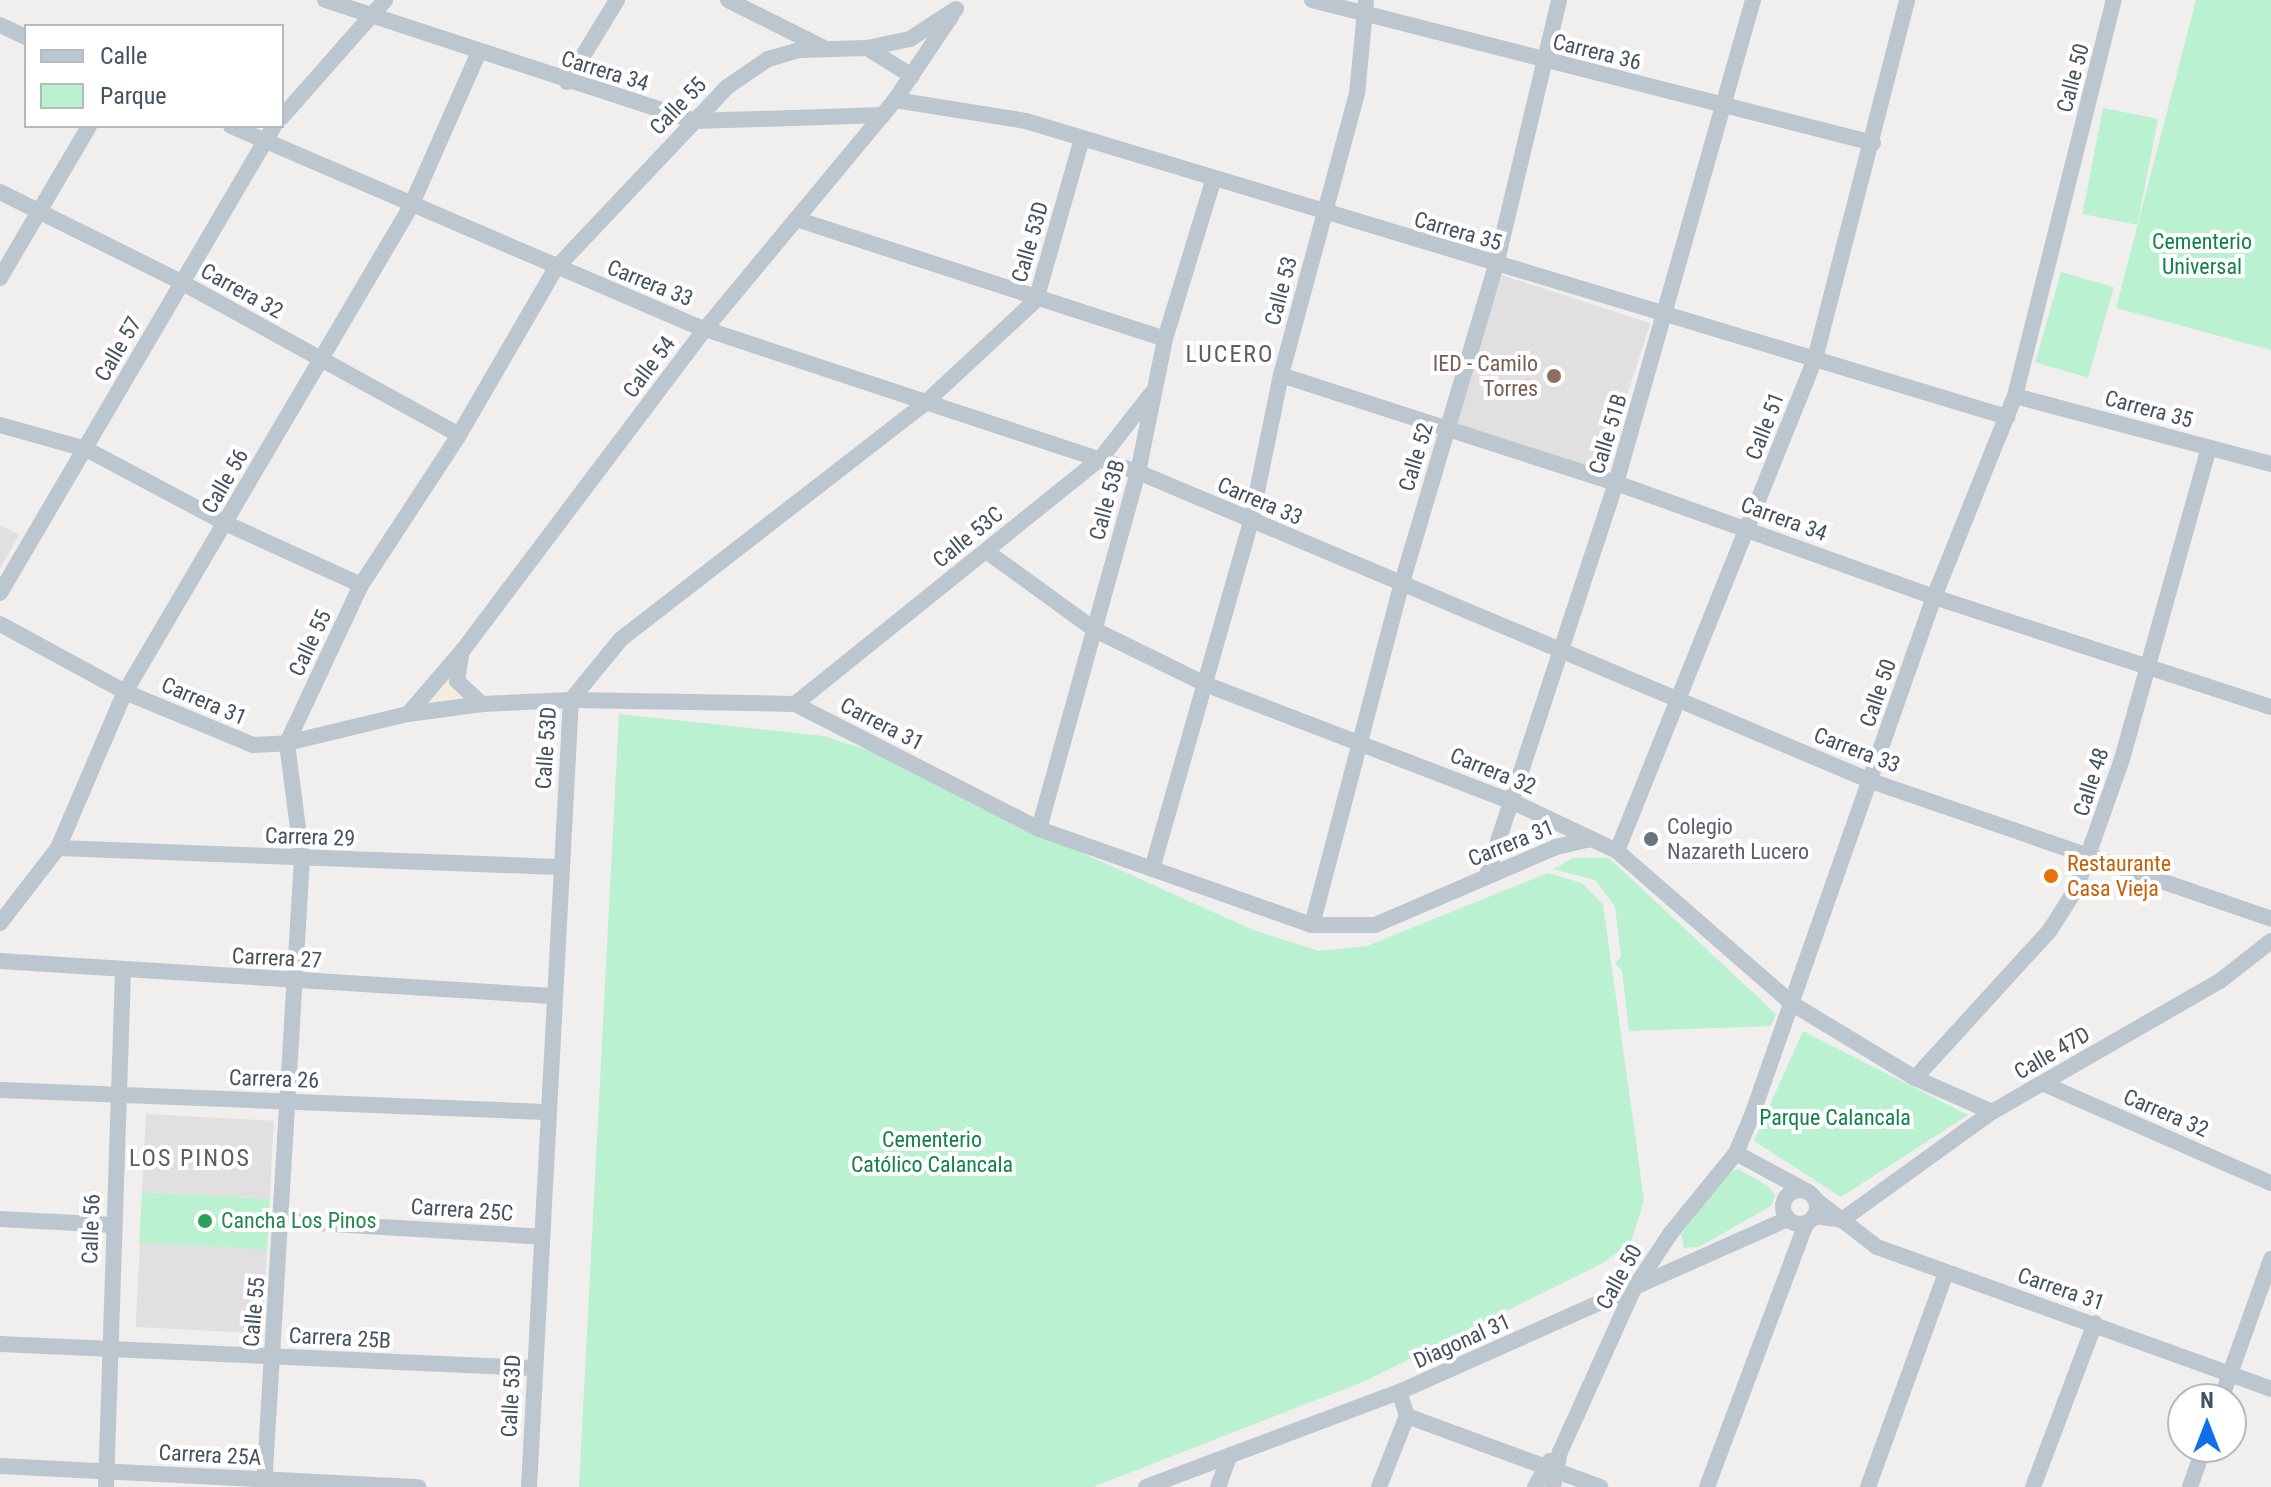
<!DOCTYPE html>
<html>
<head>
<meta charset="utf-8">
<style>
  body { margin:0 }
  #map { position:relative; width:2271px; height:1487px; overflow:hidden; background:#f1eeee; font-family:"Roboto Condensed",sans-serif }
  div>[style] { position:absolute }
  .education>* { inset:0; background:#e2dfe0; transform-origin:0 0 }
  .green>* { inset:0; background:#baf1d0; transform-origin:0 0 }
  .sand>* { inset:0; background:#f3edde }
  .minor>* { height:16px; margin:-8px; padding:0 8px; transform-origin:8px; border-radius:8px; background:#bcc6ce }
  .minor>.ring { margin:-8px; padding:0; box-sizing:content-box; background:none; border:16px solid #bcc6ce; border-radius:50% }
  .dots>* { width:22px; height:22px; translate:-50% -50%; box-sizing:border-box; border:4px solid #fff; border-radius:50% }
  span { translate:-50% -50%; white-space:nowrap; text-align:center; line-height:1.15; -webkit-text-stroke:8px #fff; paint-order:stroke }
  .street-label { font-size:22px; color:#46525d }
  .park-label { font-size:22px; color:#12824b }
  .education-label { font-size:22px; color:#785e54 }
  .right { translate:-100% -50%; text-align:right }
  .worship-label { font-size:22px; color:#5b616d }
  .left { translate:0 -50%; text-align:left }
  .food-label { font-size:22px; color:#c56008 }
  .leisure-label { font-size:22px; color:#27864d }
  .neighbourhood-label { font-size:24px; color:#5b5f64; letter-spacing:2px }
  .legend { position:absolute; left:24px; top:24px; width:260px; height:104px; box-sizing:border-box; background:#fff; border:2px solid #b5babe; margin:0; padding:10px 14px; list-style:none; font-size:24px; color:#46525d }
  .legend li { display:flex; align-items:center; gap:16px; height:40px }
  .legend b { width:40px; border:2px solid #b5babe }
  .north { position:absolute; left:2167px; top:1383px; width:80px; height:80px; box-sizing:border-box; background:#fff; border:2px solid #b5babe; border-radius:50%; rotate:0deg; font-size:22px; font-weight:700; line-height:32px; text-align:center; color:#46525d }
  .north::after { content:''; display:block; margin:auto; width:28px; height:36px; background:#106eea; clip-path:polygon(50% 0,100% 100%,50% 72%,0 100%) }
</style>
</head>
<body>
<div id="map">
  <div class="education">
    <div style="left:1502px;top:275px;width:156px;height:158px;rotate:18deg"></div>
    <div style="clip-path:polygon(0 525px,19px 535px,0 569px)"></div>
    <div style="left:146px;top:1114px;width:128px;height:78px;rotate:3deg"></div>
    <div style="left:140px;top:1243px;width:127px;height:84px;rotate:3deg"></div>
  </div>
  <div class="green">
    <div style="clip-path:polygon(2196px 0,2271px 0,2271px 350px,2116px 308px)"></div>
    <div style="left:2103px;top:108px;width:56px;height:108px;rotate:11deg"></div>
    <div style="left:2061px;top:272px;width:55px;height:94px;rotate:16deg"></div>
    <div style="clip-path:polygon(619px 714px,824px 736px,892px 758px,965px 800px,1253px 930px,1319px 951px,1367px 946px,1548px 873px,1582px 883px,1603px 904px,1644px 1200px,1631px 1242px,1601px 1264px,1365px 1381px,1093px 1487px,579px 1487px)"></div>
    <div style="clip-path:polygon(1573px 858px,1609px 858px,1776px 1014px,1771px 1026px,1629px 1031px,1622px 971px,1615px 963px,1621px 957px,1615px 906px,1595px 880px,1553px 869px)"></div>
    <div style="clip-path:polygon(1803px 1031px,1968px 1115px,1841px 1197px,1754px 1141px)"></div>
    <div style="clip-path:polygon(1738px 1169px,1768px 1186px,1775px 1196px,1771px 1206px,1699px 1247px,1684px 1248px,1681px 1234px,1730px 1172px)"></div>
    <div style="left:142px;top:1192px;width:128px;height:51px;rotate:3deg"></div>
  </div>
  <div class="sand">
    <div style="clip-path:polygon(446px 675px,460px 701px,424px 704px)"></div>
  </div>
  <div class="minor">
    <div style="left:325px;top:0;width:389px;rotate:18.1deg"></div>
    <div style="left:695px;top:121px;width:188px;rotate:-1.8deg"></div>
    <div style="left:728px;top:0;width:105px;rotate:26.6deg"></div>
    <div style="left:1312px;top:0;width:579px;rotate:14.3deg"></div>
    <div style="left:0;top:25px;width:29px;rotate:25deg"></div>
    <div style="left:867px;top:48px;width:53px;rotate:31.9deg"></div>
    <div style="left:567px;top:82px;width:96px;rotate:-58.6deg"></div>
    <div style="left:895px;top:100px;width:133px;rotate:9.1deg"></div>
    <div style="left:1026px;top:121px;width:1025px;rotate:16.79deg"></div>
    <div style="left:282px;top:117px;width:156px;rotate:-48.6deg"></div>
    <div style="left:231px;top:126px;width:506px;rotate:23.27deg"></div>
    <div style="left:696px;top:326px;width:465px;rotate:18.3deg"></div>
    <div style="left:1138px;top:472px;width:795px;rotate:22.86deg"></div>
    <div style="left:1871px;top:781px;width:423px;rotate:19deg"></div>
    <div style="left:0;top:192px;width:202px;rotate:26.4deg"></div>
    <div style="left:181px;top:282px;width:317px;rotate:28.8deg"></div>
    <div style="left:796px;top:219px;width:388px;rotate:18deg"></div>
    <div style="left:0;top:278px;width:176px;rotate:-59.6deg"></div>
    <div style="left:1281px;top:375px;width:352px;rotate:17.9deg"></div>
    <div style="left:1616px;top:483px;width:338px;rotate:19.7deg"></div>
    <div style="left:1934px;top:597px;width:354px;rotate:18.1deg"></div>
    <div style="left:2015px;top:396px;width:265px;rotate:14.9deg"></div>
    <div style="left:0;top:425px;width:89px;rotate:15.6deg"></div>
    <div style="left:86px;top:449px;width:157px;rotate:28deg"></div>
    <div style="left:225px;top:523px;width:149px;rotate:24.5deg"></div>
    <div style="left:986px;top:551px;width:135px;rotate:35.9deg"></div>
    <div style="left:1095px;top:630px;width:123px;rotate:26.1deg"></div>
    <div style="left:1205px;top:684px;width:330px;rotate:21deg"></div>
    <div style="left:1513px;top:802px;width:115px;rotate:25.2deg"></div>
    <div style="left:1617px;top:851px;width:231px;rotate:41.1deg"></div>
    <div style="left:1791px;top:1003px;width:145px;rotate:31.2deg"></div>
    <div style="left:1915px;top:1078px;width:84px;rotate:23.8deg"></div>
    <div style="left:0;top:593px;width:541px;rotate:-59.6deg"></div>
    <div style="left:0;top:624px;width:142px;rotate:28.5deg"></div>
    <div style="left:125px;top:692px;width:139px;rotate:22.5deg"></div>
    <div style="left:253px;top:745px;width:34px;rotate:-3deg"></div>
    <div style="left:287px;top:743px;width:124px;rotate:-13.5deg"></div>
    <div style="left:408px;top:714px;width:75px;rotate:-7.7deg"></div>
    <div style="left:482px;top:704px;width:89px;rotate:-2.6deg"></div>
    <div style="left:571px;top:700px;width:224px;rotate:1deg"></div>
    <div style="left:795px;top:704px;width:274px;rotate:27.1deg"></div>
    <div style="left:1039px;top:829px;width:289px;rotate:19.4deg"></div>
    <div style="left:1312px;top:925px;width:63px"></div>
    <div style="left:1375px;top:925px;width:197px;rotate:-23.3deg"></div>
    <div style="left:1556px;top:847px;width:35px;rotate:-13deg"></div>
    <div style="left:461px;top:656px;width:25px;rotate:99deg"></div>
    <div style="left:457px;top:681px;width:34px;rotate:43deg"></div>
    <div style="left:795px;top:704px;width:393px;rotate:-38.8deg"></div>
    <div style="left:1101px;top:458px;width:81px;rotate:-52deg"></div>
    <div style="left:408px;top:714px;width:84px;rotate:-49.3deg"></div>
    <div style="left:463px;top:650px;width:402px;rotate:-53deg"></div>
    <div style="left:705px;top:329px;width:298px;rotate:-50.3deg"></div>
    <div style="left:895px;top:100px;width:102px;rotate:-56.2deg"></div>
    <div style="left:1039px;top:829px;width:370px;rotate:-74.5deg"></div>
    <div style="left:1138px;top:472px;width:136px;rotate:-78.5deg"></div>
    <div style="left:1165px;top:339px;width:165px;rotate:-73.1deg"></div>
    <div style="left:58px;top:848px;width:502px;rotate:2.17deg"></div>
    <div style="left:1617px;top:851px;width:530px;rotate:-68.08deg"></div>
    <div style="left:1815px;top:359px;width:371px;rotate:-75.6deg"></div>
    <div style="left:1152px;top:869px;width:362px;rotate:-74.1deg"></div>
    <div style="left:1251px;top:521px;width:149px;rotate:-78.4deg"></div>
    <div style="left:1281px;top:375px;width:291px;rotate:-74.9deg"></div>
    <div style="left:1357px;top:94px;width:94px;rotate:-84.5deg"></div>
    <div style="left:1487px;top:875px;width:413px;rotate:-71.8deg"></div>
    <div style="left:1616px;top:483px;width:502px;rotate:-74.16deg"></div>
    <div style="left:0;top:923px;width:95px;rotate:-52.3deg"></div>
    <div style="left:58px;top:848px;width:170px;rotate:-66.8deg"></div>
    <div style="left:125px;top:692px;width:564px;rotate:-59.52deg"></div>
    <div style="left:411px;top:206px;width:166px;rotate:-66.2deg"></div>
    <div style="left:1312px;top:925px;width:350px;rotate:-75.3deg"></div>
    <div style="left:1401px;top:586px;width:335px;rotate:-73.5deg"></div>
    <div style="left:1496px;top:265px;width:272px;rotate:-76.6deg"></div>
    <div style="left:0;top:961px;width:553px;rotate:3.63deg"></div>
    <div style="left:1915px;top:1078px;width:200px;rotate:-47.6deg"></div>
    <div style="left:2050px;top:930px;width:49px;rotate:-57.6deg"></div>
    <div style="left:2076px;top:889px;width:138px;rotate:-70.5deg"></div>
    <div style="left:2122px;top:759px;width:323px;rotate:-74.4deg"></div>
    <div style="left:2044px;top:1084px;width:248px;rotate:23.6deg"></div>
    <div style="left:0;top:1090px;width:545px;rotate:2.31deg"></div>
    <div style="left:1736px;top:1153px;width:82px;rotate:28.4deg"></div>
    <div class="ring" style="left:1783px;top:1190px;width:18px;height:18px"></div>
    <div style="left:1816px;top:1200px;width:77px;rotate:37.6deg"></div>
    <div style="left:1877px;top:1247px;width:419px;rotate:19.8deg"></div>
    <div style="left:1815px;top:1216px;width:27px;rotate:8deg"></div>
    <div style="left:1842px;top:1220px;width:185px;rotate:-35.8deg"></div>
    <div style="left:1992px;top:1112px;width:263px;rotate:-29.9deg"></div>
    <div style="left:2220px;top:981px;width:65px;rotate:-38.1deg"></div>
    <div style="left:0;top:1219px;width:113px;rotate:3deg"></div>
    <div style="left:284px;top:1221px;width:258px;rotate:3.5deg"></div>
    <div style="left:0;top:1344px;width:535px;rotate:2.57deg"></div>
    <div style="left:2221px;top:1399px;width:149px;rotate:-70.3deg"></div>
    <div style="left:1407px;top:1416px;width:206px;rotate:20.2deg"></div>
    <div style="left:0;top:1466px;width:419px;rotate:2.9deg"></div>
    <div style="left:106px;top:1487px;width:515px;rotate:-88.11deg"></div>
    <div style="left:264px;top:1487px;width:629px;rotate:-86.54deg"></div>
    <div style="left:302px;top:859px;width:117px;rotate:-97.4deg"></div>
    <div style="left:287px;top:743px;width:174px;rotate:-64.9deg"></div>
    <div style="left:361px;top:585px;width:179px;rotate:-56.8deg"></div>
    <div style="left:459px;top:435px;width:193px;rotate:-59.9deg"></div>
    <div style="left:556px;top:268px;width:249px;rotate:-46.6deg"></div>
    <div style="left:727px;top:87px;width:50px;rotate:-34.3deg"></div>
    <div style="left:768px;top:59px;width:33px;rotate:-16deg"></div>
    <div style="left:800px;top:50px;width:67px;rotate:-1.7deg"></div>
    <div style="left:867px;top:48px;width:44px;rotate:-11.8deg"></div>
    <div style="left:910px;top:39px;width:55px;rotate:-33.1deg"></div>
    <div style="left:529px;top:1487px;width:788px;rotate:-86.95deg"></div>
    <div style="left:571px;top:700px;width:79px;rotate:-50.7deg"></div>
    <div style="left:621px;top:639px;width:383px;rotate:-37.8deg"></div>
    <div style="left:924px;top:404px;width:153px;rotate:-42.9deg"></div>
    <div style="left:1036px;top:300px;width:168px;rotate:-74.1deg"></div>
    <div style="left:1146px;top:1487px;width:270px;rotate:-20.6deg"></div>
    <div style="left:1399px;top:1392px;width:426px;rotate:-24deg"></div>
    <div style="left:1218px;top:1487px;width:30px;rotate:-70deg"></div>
    <div style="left:1379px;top:1487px;width:76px;rotate:-68.5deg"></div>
    <div style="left:1407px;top:1416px;width:25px;rotate:-108deg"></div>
    <div style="left:1535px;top:1487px;width:30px;rotate:-60deg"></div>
    <div style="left:1553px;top:1487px;width:36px;rotate:-79deg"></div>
    <div style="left:1560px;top:1452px;width:178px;rotate:-65.7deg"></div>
    <div style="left:1633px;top:1290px;width:67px;rotate:-56.5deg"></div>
    <div style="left:1670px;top:1234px;width:104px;rotate:-50.8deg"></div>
    <div style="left:1736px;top:1153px;width:38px;rotate:-67deg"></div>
    <div style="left:1751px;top:1118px;width:552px;rotate:-70.65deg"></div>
    <div style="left:1934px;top:597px;width:217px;rotate:-68.1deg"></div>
    <div style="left:2015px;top:396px;width:408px;rotate:-76deg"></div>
    <div style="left:1707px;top:1487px;width:282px;rotate:-69.4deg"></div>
    <div style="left:1868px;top:1487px;width:228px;rotate:-70deg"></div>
    <div style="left:2033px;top:1487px;width:175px;rotate:-69.3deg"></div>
    <div style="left:2190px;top:1487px;width:42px;rotate:-70.7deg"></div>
  </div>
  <div class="dots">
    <div style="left:1554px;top:376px;background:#8d6e63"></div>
    <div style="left:1651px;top:839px;background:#6b7280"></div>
    <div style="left:2051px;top:876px;background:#e8710a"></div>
    <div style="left:205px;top:1221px;background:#2e9e5b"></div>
  </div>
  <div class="street-label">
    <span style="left:1597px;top:52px;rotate:14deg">Carrera 36</span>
    <span style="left:605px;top:71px;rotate:17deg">Carrera 34</span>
    <span style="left:2073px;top:78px;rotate:-75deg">Calle 50</span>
    <span style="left:678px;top:106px;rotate:-46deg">Calle 55</span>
    <span style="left:1458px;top:231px;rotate:16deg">Carrera 35</span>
    <span style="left:1030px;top:242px;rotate:-74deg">Calle 53D</span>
    <span style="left:650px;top:283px;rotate:22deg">Carrera 33</span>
    <span style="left:242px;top:291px;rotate:29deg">Carrera 32</span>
    <span style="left:1281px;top:291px;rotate:-75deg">Calle 53</span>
    <span style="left:118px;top:349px;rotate:-60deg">Calle 57</span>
    <span style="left:649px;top:367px;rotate:-53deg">Calle 54</span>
    <span style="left:2149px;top:409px;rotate:15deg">Carrera 35</span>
    <span style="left:1765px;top:426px;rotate:-69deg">Calle 51</span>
    <span style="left:1608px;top:434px;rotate:-73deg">Calle 51B</span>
    <span style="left:1416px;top:457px;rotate:-73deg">Calle 52</span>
    <span style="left:225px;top:481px;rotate:-60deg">Calle 56</span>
    <span style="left:1107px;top:500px;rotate:-75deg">Calle 53B</span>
    <span style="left:1260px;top:501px;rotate:23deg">Carrera 33</span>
    <span style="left:1784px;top:519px;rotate:20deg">Carrera 34</span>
    <span style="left:968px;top:537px;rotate:-39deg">Calle 53C</span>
    <span style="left:310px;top:643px;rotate:-65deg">Calle 55</span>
    <span style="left:1878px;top:693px;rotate:-71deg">Calle 50</span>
    <span style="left:204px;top:701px;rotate:23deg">Carrera 31</span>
    <span style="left:882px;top:724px;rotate:27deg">Carrera 31</span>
    <span style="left:546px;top:748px;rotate:-86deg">Calle 53D</span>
    <span style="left:1857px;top:750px;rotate:21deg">Carrera 33</span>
    <span style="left:1493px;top:771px;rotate:22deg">Carrera 32</span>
    <span style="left:2091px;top:782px;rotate:-72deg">Calle 48</span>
    <span style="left:310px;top:837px;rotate:2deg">Carrera 29</span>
    <span style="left:1511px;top:843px;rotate:-22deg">Carrera 31</span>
    <span style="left:277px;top:958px;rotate:3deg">Carrera 27</span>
    <span style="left:2052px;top:1053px;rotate:-30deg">Calle 47D</span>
    <span style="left:274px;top:1079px;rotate:2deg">Carrera 26</span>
    <span style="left:2166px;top:1113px;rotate:23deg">Carrera 32</span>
    <span style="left:462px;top:1210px;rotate:4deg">Carrera 25C</span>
    <span style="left:91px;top:1229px;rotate:-88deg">Calle 56</span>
    <span style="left:1619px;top:1277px;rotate:-61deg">Calle 50</span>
    <span style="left:2061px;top:1289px;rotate:19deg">Carrera 31</span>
    <span style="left:254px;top:1312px;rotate:-85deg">Calle 55</span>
    <span style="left:340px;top:1338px;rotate:3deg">Carrera 25B</span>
    <span style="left:1462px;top:1341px;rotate:-24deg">Diagonal 31</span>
    <span style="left:511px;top:1396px;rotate:-87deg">Calle 53D</span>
    <span style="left:210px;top:1455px;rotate:3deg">Carrera 25A</span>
  </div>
  <div class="park-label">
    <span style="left:2202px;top:254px">Cementerio<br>Universal</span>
    <span style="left:1835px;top:1118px">Parque Calancala</span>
    <span style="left:932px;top:1152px">Cementerio<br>Católico Calancala</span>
  </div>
  <div class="education-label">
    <span class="right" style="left:1538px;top:376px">IED - Camilo<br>Torres</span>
  </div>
  <div class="worship-label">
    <span class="left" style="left:1667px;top:839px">Colegio<br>Nazareth Lucero</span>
  </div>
  <div class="food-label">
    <span class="left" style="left:2067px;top:876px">Restaurante<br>Casa Vieja</span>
  </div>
  <div class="leisure-label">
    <span class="left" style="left:221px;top:1221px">Cancha Los Pinos</span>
  </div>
  <div class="neighbourhood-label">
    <span style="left:1230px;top:355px">LUCERO</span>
    <span style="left:190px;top:1159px">LOS PINOS</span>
  </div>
  <ul class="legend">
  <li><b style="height:10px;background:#bcc6ce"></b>Calle</li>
  <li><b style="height:22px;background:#baf1d0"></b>Parque</li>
  </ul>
  <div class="north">N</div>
</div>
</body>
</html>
